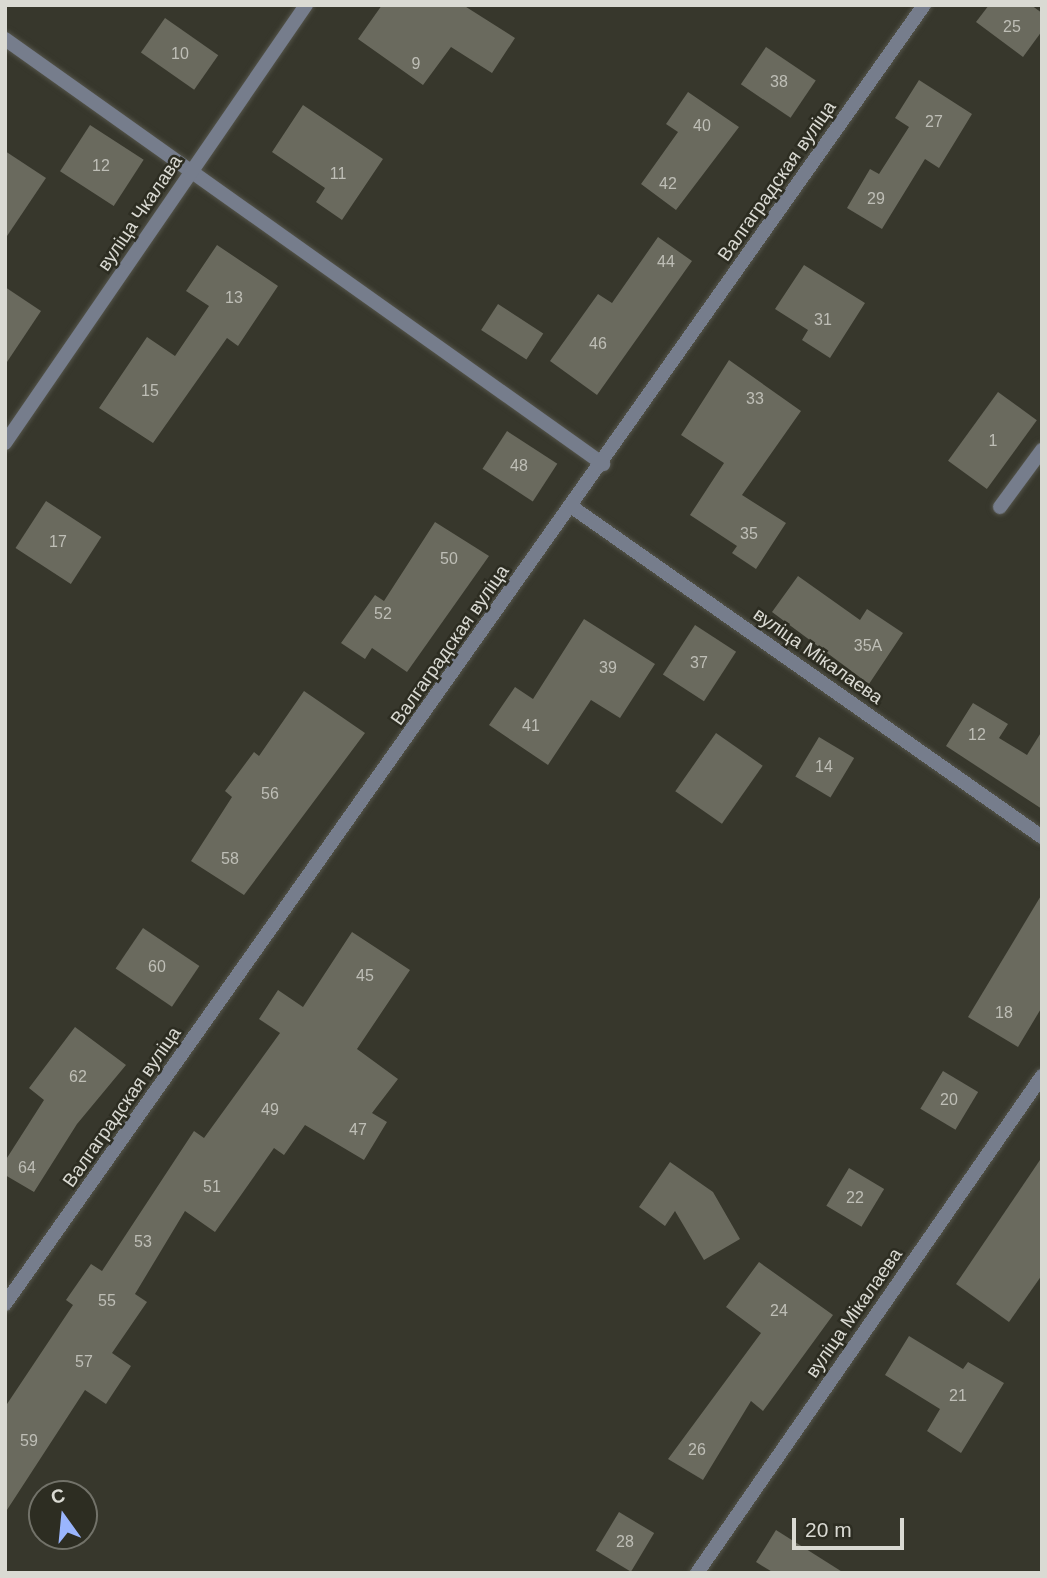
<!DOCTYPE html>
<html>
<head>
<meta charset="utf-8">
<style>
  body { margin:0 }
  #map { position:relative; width:1047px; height:1578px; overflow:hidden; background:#37372c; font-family:Arial,sans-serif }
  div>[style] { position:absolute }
  .building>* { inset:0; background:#6a6a5e; transform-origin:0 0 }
  .roads { filter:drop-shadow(0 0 2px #54544a) drop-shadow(0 0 2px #54544a) }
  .minor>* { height:14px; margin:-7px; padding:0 7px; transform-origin:7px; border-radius:7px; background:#767d8c }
  .tertiary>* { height:14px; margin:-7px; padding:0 7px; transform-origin:7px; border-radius:7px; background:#767d8c }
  span { translate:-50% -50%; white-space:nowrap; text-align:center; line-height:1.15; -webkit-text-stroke:5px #2d2d22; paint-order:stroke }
  .number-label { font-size:16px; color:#bebeb6 }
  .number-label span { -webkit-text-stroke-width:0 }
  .street-label { font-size:19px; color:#dadad3 }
  .frame { position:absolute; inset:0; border:7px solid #dadad3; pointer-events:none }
  .north { position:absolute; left:28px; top:1480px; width:70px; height:70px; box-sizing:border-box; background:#2d2d22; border:2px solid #727269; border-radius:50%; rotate:345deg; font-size:19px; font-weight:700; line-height:28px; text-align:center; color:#dadad3 }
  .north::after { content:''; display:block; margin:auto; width:24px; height:32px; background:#9ab5fd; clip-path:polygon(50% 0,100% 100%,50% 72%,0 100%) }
  .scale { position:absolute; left:792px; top:1518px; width:112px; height:32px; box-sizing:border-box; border:4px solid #dadad3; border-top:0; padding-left:9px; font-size:21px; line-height:24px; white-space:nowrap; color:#dadad3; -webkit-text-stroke:5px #2d2d22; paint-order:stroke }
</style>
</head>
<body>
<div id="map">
  <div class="building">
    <div style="clip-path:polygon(382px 5px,463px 5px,515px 38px,492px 73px,451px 47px,423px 85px,358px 39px)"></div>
    <div style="clip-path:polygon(989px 5px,1031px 5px,1042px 13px,1042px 31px,1023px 57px,976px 22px)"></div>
    <div style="left:165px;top:18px;width:65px;height:42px;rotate:35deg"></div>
    <div style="left:766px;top:47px;width:60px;height:45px;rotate:34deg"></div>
    <div style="clip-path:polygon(919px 80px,972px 114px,939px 168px,925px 159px,882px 229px,847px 208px,870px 169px,879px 174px,909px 127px,895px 118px)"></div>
    <div style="clip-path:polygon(688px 92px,739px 127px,676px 210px,641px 184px,678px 132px,666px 124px)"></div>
    <div style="clip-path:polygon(303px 105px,383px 159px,342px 220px,316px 202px,325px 188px,272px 152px)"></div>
    <div style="left:90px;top:125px;width:64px;height:55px;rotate:33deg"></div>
    <div style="clip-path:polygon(5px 151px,46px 178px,5px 239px)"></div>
    <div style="clip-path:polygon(658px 237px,692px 261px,597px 395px,550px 361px,598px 294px,612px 303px)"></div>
    <div style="clip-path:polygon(217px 245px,278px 286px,238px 346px,227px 338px,153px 443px,99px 408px,147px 337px,175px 356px,209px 306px,186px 291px)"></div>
    <div style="clip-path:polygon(804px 265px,865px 303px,830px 358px,802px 340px,808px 330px,775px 309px)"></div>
    <div style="clip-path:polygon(5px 287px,41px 311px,5px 365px)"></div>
    <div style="left:498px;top:304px;width:54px;height:31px;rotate:33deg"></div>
    <div style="clip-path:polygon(729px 360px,801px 411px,742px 495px,786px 523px,756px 569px,732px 553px,737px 546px,690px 515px,724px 463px,681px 435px)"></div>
    <div style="left:998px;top:392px;width:48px;height:85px;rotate:36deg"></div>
    <div style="left:507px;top:431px;width:60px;height:45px;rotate:33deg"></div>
    <div style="left:46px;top:501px;width:66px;height:56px;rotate:33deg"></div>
    <div style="clip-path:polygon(435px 522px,489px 556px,407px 672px,372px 648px,365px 659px,341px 643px,375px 595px,384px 601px)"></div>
    <div style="clip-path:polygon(798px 576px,860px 620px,867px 609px,903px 633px,869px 684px,772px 612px)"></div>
    <div style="clip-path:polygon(584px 619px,655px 664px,620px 718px,591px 700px,548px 765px,489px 725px,515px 687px,533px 699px)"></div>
    <div style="left:695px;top:625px;width:49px;height:59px;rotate:33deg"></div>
    <div style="clip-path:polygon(304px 691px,365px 733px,244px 895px,191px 861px,232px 797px,225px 791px,254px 752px,259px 756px)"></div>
    <div style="clip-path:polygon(973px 703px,1008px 724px,999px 738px,1027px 755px,1042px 731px,1042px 809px,946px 746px)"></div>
    <div style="left:716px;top:733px;width:57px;height:71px;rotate:35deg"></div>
    <div style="left:819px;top:737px;width:41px;height:46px;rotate:31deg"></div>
    <div style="clip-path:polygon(1042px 894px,1042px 1007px,1018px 1047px,968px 1017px)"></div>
    <div style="left:143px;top:928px;width:68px;height:49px;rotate:34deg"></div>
    <div style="clip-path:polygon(352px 932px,410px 970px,357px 1049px,398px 1079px,372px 1113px,387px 1122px,364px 1160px,305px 1125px,284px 1155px,274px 1148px,215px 1232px,185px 1211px,135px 1294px,147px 1302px,112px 1353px,131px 1366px,106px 1404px,85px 1390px,5px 1513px,5px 1407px,73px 1305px,66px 1300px,91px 1264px,102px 1271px,194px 1131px,204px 1138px,280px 1033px,259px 1019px,278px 990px,303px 1007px)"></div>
    <div style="clip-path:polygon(75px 1027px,126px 1065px,77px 1124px,34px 1192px,5px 1175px,5px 1161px,44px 1100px,29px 1088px)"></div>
    <div style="left:943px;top:1071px;width:41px;height:44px;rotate:31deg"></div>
    <div style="clip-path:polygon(1042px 1157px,1042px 1275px,1009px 1322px,956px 1284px)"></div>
    <div style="clip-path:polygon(670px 1162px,713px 1192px,740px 1239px,704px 1260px,675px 1211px,665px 1226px,639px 1207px)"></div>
    <div style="left:849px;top:1168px;width:41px;height:44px;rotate:31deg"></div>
    <div style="clip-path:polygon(759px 1262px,833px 1315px,763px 1411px,751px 1401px,703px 1480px,668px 1459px,761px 1333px,726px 1307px)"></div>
    <div style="clip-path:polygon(909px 1336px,963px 1369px,968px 1362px,1004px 1383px,961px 1453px,927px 1431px,940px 1409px,885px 1375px)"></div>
    <div style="left:619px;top:1512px;width:41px;height:45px;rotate:31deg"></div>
    <div style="clip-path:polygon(776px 1530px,844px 1573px,774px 1573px,756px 1562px)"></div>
  </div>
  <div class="roads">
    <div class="minor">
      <div style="left:5px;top:39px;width:734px;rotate:35.4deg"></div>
      <div style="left:5px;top:443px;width:531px;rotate:-55.5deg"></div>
      <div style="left:572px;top:507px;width:574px;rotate:35.07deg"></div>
      <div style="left:1000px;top:507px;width:71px;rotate:-53.6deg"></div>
      <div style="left:697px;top:1573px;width:605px;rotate:-55.23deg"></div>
    </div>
    <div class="tertiary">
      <div style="left:5px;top:1304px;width:1591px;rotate:-54.72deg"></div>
    </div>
  </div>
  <div class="number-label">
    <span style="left:1012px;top:27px">25</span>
    <span style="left:180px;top:54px">10</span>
    <span style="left:416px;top:64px">9</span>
    <span style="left:779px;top:82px">38</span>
    <span style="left:934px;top:122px">27</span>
    <span style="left:702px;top:126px">40</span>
    <span style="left:101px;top:166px">12</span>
    <span style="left:338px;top:174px">11</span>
    <span style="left:668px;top:184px">42</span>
    <span style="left:876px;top:199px">29</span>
    <span style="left:666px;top:262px">44</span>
    <span style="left:234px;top:298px">13</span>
    <span style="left:823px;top:320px">31</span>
    <span style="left:598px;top:344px">46</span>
    <span style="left:150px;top:391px">15</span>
    <span style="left:755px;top:399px">33</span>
    <span style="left:993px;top:441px">1</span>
    <span style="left:519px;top:466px">48</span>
    <span style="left:749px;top:534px">35</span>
    <span style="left:58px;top:542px">17</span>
    <span style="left:449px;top:559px">50</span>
    <span style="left:383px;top:614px">52</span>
    <span style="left:868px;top:646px">35А</span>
    <span style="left:699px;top:663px">37</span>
    <span style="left:608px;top:668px">39</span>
    <span style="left:531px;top:726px">41</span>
    <span style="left:977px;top:735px">12</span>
    <span style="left:824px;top:767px">14</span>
    <span style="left:270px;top:794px">56</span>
    <span style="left:230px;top:859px">58</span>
    <span style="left:157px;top:967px">60</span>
    <span style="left:365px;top:976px">45</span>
    <span style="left:1004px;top:1013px">18</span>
    <span style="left:78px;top:1077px">62</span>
    <span style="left:949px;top:1100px">20</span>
    <span style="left:270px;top:1110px">49</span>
    <span style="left:358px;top:1130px">47</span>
    <span style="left:27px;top:1168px">64</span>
    <span style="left:212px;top:1187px">51</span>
    <span style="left:855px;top:1198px">22</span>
    <span style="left:143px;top:1242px">53</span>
    <span style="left:107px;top:1301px">55</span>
    <span style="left:779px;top:1311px">24</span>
    <span style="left:84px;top:1362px">57</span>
    <span style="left:958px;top:1396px">21</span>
    <span style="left:29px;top:1441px">59</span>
    <span style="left:697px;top:1450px">26</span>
    <span style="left:625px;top:1542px">28</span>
  </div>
  <div class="street-label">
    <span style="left:777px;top:181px;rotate:-55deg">Валгаградская вуліца</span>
    <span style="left:140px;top:213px;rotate:-56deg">вуліца Чкалава</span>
    <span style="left:450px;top:645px;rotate:-55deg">Валгаградская вуліца</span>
    <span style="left:818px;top:656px;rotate:35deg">вуліца Мікалаева</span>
    <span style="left:122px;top:1107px;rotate:-55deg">Валгаградская вуліца</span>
    <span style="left:854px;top:1313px;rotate:-55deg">вуліца Мікалаева</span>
  </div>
  <div class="frame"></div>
  <div class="north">С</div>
  <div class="scale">20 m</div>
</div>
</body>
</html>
